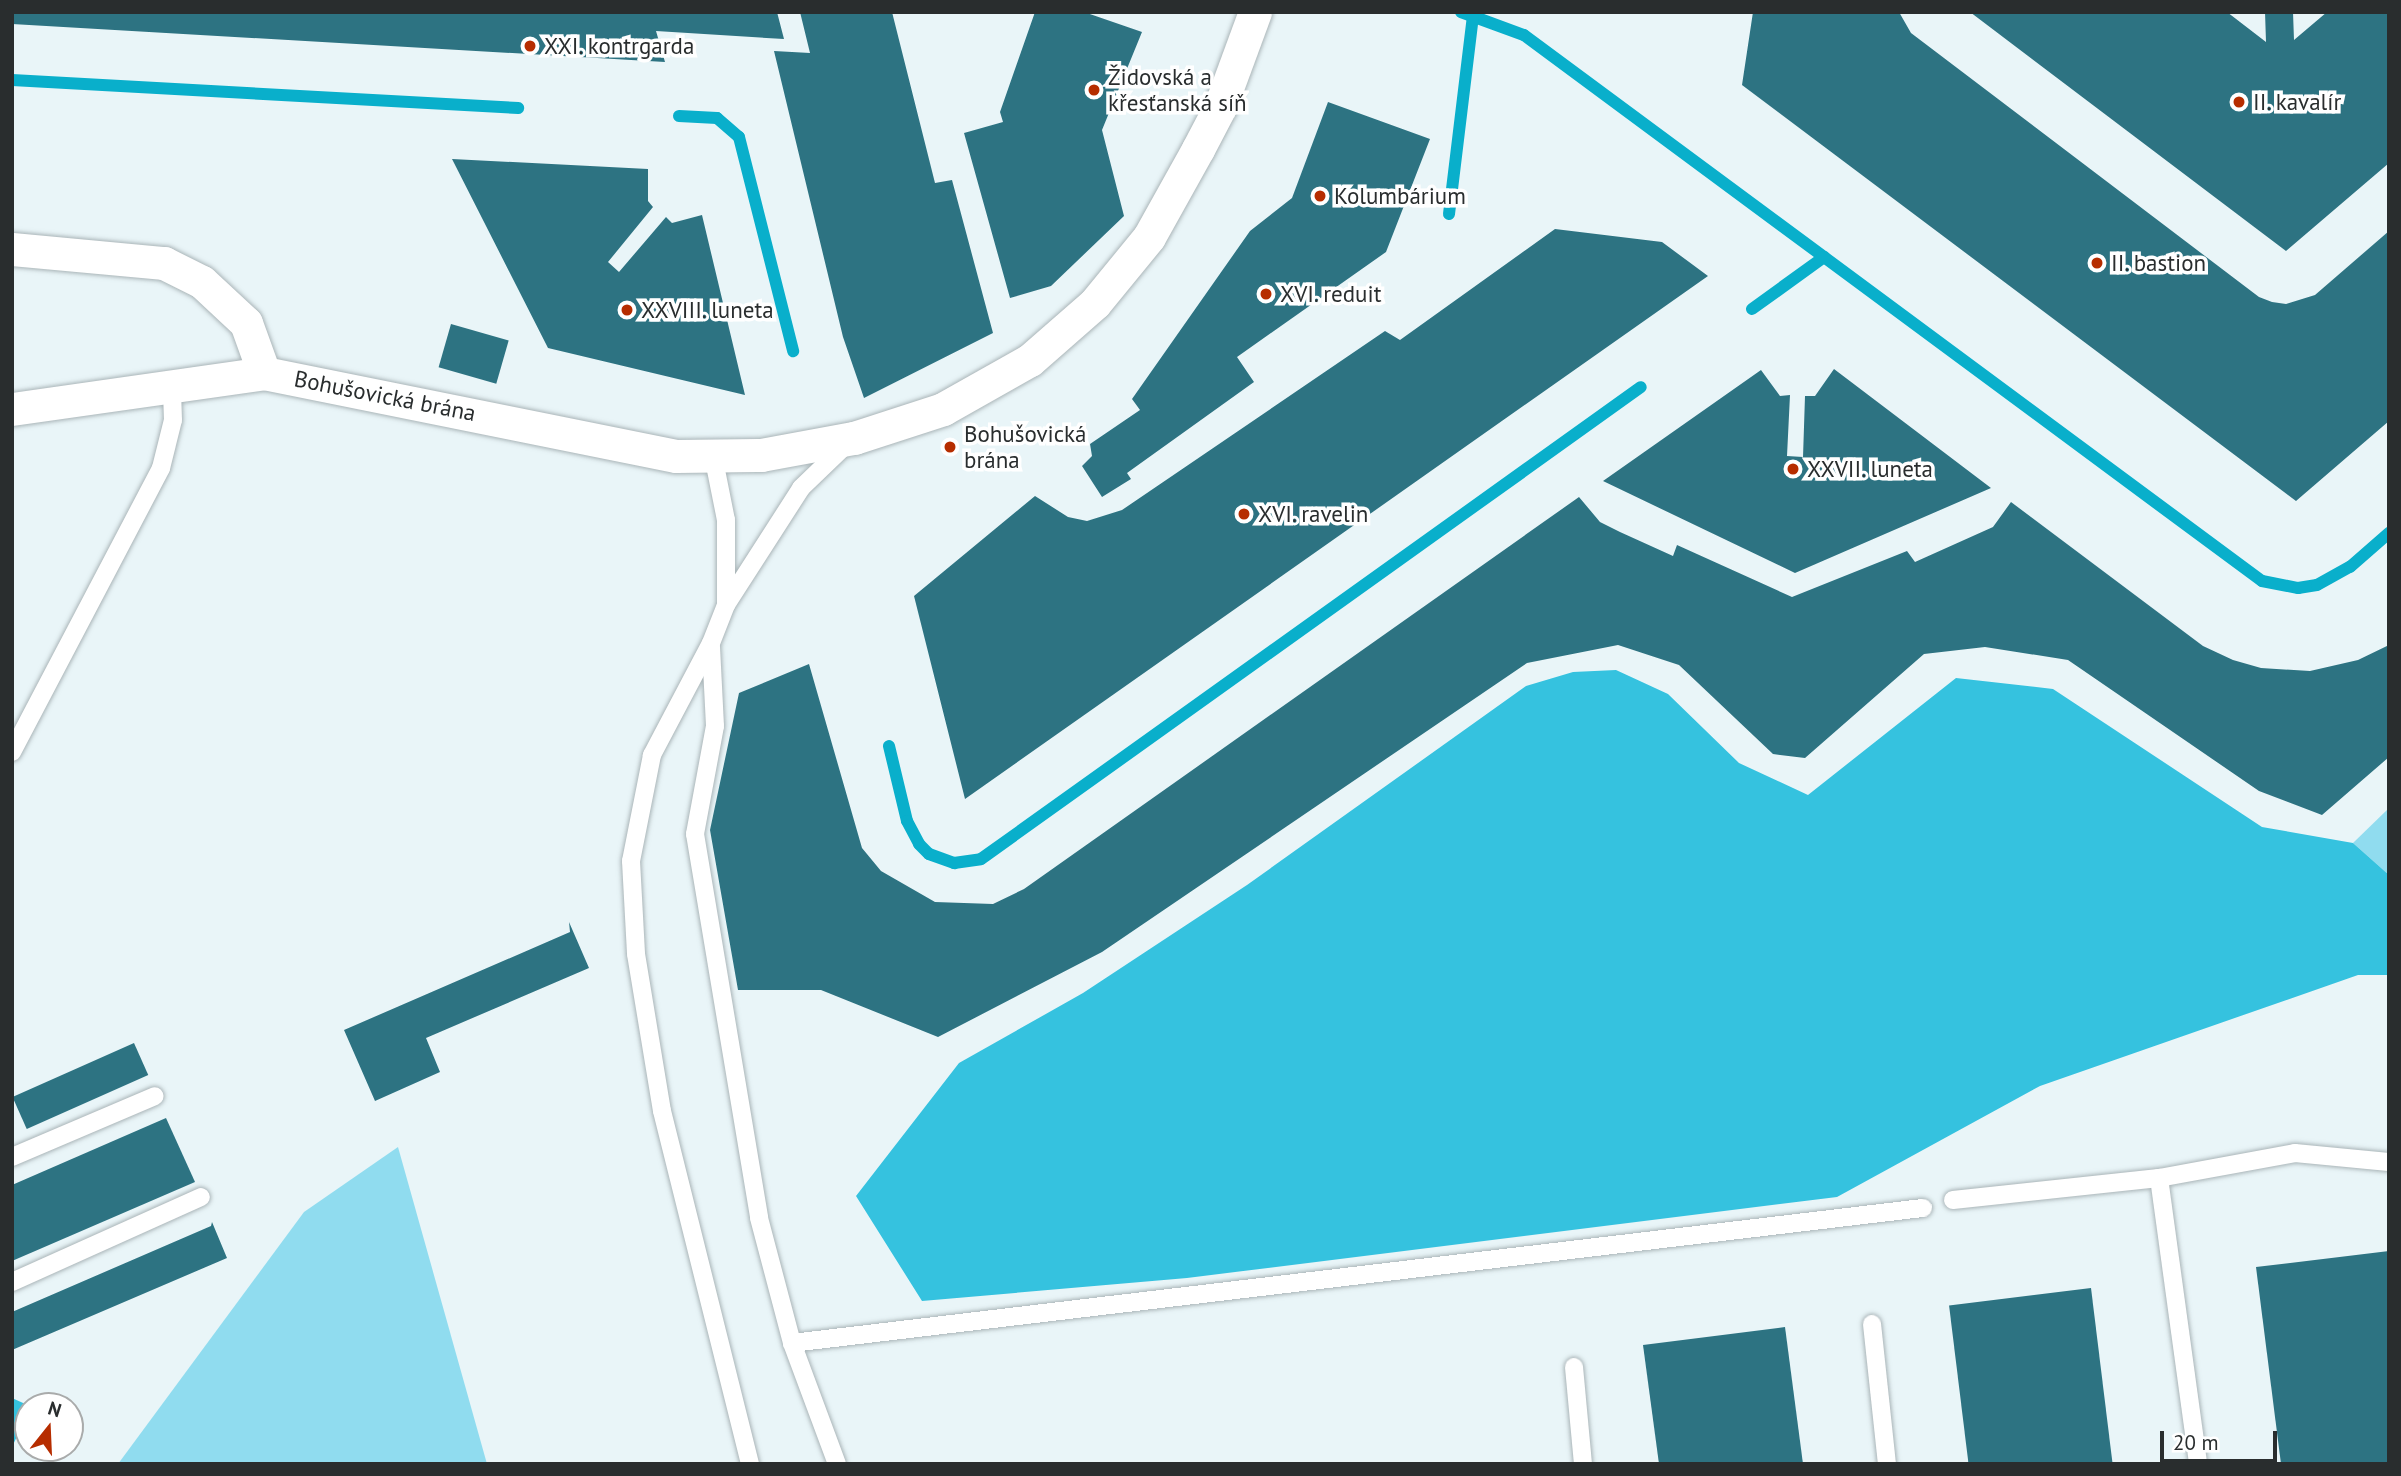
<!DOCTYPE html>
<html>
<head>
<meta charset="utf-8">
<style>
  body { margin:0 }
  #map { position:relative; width:2401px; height:1476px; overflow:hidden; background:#e9f5f8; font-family:"PT Sans",sans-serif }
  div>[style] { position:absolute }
  .green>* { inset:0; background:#90dcef }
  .forest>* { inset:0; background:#35c2df; transform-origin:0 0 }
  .stream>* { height:12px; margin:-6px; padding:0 6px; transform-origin:6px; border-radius:6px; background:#09afcb }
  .building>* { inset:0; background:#2d7382; transform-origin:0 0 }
  .roads { filter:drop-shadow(0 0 2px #aab5b8) drop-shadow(0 0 2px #aab5b8) }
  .service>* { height:18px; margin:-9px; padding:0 9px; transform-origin:9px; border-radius:9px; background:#fff }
  .minor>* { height:33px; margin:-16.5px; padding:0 16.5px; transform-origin:16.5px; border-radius:16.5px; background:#fff }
  .dots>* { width:19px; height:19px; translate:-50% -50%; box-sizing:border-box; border:4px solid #fff; border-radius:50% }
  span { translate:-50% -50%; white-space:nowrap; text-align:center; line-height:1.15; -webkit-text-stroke:7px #fff; paint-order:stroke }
  .poi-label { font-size:23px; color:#292d2e }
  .left { translate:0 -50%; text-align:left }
  .street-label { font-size:23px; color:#292d2e }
  .frame { position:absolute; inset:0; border:14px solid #292d2e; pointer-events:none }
  .north { position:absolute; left:14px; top:1392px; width:70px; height:70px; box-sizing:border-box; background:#fff; border:2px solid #a9abab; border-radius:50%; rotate:18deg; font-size:19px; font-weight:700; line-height:28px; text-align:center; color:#292d2e }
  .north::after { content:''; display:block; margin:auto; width:24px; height:32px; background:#b62d00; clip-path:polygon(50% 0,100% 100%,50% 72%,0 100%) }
  .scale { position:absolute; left:2160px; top:1431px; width:117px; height:32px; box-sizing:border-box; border:4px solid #292d2e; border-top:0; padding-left:9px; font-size:21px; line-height:24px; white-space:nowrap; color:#292d2e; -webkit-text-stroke:5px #fff; paint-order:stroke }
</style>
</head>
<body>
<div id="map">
  <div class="green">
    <div style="clip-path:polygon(2389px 808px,2389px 875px,2353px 843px)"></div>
    <div style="clip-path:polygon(398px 1147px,487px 1464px,118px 1464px,304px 1212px)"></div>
  </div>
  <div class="forest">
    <div style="clip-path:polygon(1616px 670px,1668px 694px,1739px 763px,1808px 795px,1956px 678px,2053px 689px,2262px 827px,2353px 843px,2389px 875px,2389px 975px,2358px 975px,2040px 1086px,1837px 1197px,1187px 1278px,922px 1301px,856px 1196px,959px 1063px,1083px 993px,1247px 885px,1526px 686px,1573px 672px)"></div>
    <div style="left:12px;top:1398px;width:20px;height:66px;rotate:24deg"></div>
  </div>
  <div class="stream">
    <div style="left:1461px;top:12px;width:67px;rotate:20.1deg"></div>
    <div style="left:1524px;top:35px;width:918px;rotate:36.5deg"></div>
    <div style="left:2262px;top:581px;width:37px;rotate:11deg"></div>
    <div style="left:2298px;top:588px;width:19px;rotate:-9deg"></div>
    <div style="left:2317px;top:585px;width:38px;rotate:-29deg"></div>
    <div style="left:2350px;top:567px;width:52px;rotate:-41.1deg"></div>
    <div style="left:12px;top:80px;width:507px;rotate:3.17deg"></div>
    <div style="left:679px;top:116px;width:38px;rotate:3deg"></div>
    <div style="left:717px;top:118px;width:29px;rotate:41deg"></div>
    <div style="left:739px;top:137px;width:221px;rotate:75.8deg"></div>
    <div style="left:1449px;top:214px;width:198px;rotate:-83.1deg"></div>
    <div style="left:1752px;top:309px;width:89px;rotate:-35.8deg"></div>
    <div style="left:889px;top:746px;width:77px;rotate:76.5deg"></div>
    <div style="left:907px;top:821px;width:26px;rotate:62deg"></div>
    <div style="left:919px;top:844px;width:14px;rotate:45deg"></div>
    <div style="left:929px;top:854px;width:27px;rotate:20deg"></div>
    <div style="left:954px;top:863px;width:27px;rotate:-8deg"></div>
    <div style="left:981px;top:859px;width:811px;rotate:-35.57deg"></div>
  </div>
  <div class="building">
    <div style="clip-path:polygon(12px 12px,777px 12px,784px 39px,656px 31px,665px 62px,12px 24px)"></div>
    <div style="clip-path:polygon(800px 12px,892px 12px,935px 183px,952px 180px,993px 333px,864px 398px,843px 337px,774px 51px,810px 53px)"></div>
    <div style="clip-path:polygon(1035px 12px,1084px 12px,1142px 32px,1102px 130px,1124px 216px,1051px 286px,1010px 298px,964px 133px,1003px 122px,1000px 112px)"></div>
    <div style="clip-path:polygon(1753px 12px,1899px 12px,1911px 33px,2259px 297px,2272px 302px,2286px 304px,2315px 295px,2389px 231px,2389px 421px,2296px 501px,1742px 85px)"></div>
    <div style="clip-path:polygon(1970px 12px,2227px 12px,2266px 42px,2265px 12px,2293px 12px,2294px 40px,2327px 12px,2389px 12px,2389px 163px,2286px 251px)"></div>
    <div style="clip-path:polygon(1328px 102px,1430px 139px,1386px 252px,1237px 357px,1254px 382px,1127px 473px,1131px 479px,1102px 497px,1082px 466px,1092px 456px,1090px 444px,1140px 410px,1132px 399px,1250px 231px,1292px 198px)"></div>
    <div style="clip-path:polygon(452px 159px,648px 169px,648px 201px,653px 207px,608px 262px,619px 272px,666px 217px,672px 223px,702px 215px,745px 395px,548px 348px)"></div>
    <div style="clip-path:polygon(1555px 229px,1662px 242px,1708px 276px,965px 799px,914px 596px,1035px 496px,1068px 517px,1087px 521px,1122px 510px,1385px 331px,1400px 340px)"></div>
    <div style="left:451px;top:324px;width:60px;height:45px;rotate:16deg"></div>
    <div style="clip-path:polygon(1834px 369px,1991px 488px,1795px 573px,1603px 481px,1761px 370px,1780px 396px,1790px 395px,1787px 456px,1803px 457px,1805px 396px,1815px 396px)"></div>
    <div style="clip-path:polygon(1579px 497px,1600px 522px,1620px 532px,1673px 556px,1677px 545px,1792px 597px,1907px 551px,1915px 562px,1993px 527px,2011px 502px,2203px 646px,2233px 660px,2261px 668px,2310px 671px,2358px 660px,2389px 645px,2389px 757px,2322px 815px,2259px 791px,2068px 660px,1985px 647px,1924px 654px,1805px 758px,1773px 754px,1679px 665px,1618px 645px,1527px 663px,1102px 952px,938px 1037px,821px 990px,738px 990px,710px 830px,739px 693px,809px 664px,862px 848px,881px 871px,935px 902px,993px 904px,1024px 889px)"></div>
    <div style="clip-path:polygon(569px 922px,589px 968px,426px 1038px,440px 1072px,375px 1101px,344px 1030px,570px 932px)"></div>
    <div style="left:134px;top:1043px;width:35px;height:133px;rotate:66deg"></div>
    <div style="clip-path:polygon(166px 1118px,195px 1182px,12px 1261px,12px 1185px)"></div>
    <div style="clip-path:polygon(212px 1222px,227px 1258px,12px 1350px,12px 1312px,211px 1226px)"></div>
    <div style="clip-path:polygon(2389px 1251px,2389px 1464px,2281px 1464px,2256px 1267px)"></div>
    <div style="left:2091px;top:1288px;width:177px;height:143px;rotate:83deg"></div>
    <div style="clip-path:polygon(1785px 1327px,1803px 1464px,1659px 1464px,1643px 1345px)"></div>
  </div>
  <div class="roads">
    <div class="service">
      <div style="left:713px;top:455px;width:66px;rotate:78.7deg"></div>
      <div style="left:726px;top:520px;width:85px;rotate:90deg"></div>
      <div style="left:726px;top:605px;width:41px;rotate:111.5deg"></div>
      <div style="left:711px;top:643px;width:127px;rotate:117.8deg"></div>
      <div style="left:652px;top:755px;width:108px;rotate:101.2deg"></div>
      <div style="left:631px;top:861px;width:93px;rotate:86.9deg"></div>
      <div style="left:636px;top:954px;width:159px;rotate:80.6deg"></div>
      <div style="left:662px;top:1111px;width:364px;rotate:76deg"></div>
      <div style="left:726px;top:605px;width:139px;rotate:-57.3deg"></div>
      <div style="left:801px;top:488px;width:66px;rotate:-43.8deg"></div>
      <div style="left:711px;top:647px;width:79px;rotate:87.1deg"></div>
      <div style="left:715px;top:726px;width:110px;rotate:100.5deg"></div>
      <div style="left:695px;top:834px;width:389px;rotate:80.5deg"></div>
      <div style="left:759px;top:1218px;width:129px;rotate:75.2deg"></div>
      <div style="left:792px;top:1343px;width:129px;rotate:69.6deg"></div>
      <div style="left:12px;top:752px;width:321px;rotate:-62.3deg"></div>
      <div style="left:161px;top:468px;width:49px;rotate:-76deg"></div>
      <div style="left:173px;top:420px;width:33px;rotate:-92deg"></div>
      <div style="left:12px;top:1157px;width:155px;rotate:-23.1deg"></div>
      <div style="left:2159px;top:1178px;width:138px;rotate:-10.4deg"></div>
      <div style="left:2295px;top:1153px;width:94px;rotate:5.5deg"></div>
      <div style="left:1953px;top:1200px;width:207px;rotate:-6.1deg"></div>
      <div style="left:2159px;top:1178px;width:289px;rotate:82.2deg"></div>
      <div style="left:12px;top:1282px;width:207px;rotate:-24.2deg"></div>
      <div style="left:1872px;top:1324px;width:141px;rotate:83.9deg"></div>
      <div style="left:792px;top:1343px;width:1139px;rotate:-6.81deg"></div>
      <div style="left:1574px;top:1367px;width:97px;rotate:84.7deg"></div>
    </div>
    <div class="minor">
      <div style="left:12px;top:249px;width:153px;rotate:5.3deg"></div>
      <div style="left:164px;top:263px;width:42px;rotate:26.6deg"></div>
      <div style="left:202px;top:282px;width:60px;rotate:43deg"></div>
      <div style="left:246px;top:323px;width:53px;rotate:70.2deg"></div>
      <div style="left:12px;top:409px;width:255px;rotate:-8.1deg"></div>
      <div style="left:264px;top:373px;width:420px;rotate:11.4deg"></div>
      <div style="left:676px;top:456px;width:85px;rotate:-0.7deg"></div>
      <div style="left:761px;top:455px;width:95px;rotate:-10.4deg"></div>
      <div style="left:854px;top:438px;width:94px;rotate:-18deg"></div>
      <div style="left:943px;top:409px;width:100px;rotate:-29.4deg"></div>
      <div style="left:1030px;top:360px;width:86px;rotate:-41.2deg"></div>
      <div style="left:1095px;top:303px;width:85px;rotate:-50.7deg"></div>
      <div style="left:1149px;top:237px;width:101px;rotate:-60.9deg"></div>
      <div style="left:1198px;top:149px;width:47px;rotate:-62.4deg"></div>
      <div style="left:1220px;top:107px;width:101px;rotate:-69.8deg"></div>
    </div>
  </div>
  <div class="dots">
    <div style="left:530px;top:46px;background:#b62d00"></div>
    <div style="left:1094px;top:90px;background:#b62d00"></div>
    <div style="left:2239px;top:102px;background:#b62d00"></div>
    <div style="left:1320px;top:196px;background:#b62d00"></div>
    <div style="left:2097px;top:263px;background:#b62d00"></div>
    <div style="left:1266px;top:294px;background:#b62d00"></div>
    <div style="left:627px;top:310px;background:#b62d00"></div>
    <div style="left:950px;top:447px;background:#b62d00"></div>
    <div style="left:1793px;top:469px;background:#b62d00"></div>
    <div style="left:1244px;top:514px;background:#b62d00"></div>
  </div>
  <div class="poi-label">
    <span class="left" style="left:544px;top:46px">XXI. kontrgarda</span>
    <span class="left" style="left:1108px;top:90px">Židovská a<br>křesťanská síň</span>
    <span class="left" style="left:2253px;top:102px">II. kavalír</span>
    <span class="left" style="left:1334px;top:196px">Kolumbárium</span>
    <span class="left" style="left:2111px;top:263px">II. bastion</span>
    <span class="left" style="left:1280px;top:294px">XVI. reduit</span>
    <span class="left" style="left:641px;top:310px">XXVIII. luneta</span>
    <span class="left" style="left:964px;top:447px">Bohušovická<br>brána</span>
    <span class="left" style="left:1807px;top:469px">XXVII. luneta</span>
    <span class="left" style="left:1258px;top:514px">XVI. ravelin</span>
  </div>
  <div class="street-label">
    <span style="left:385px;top:396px;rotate:11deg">Bohušovická brána</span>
  </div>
  <div class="frame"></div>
  <div class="north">N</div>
  <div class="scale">20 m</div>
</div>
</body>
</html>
